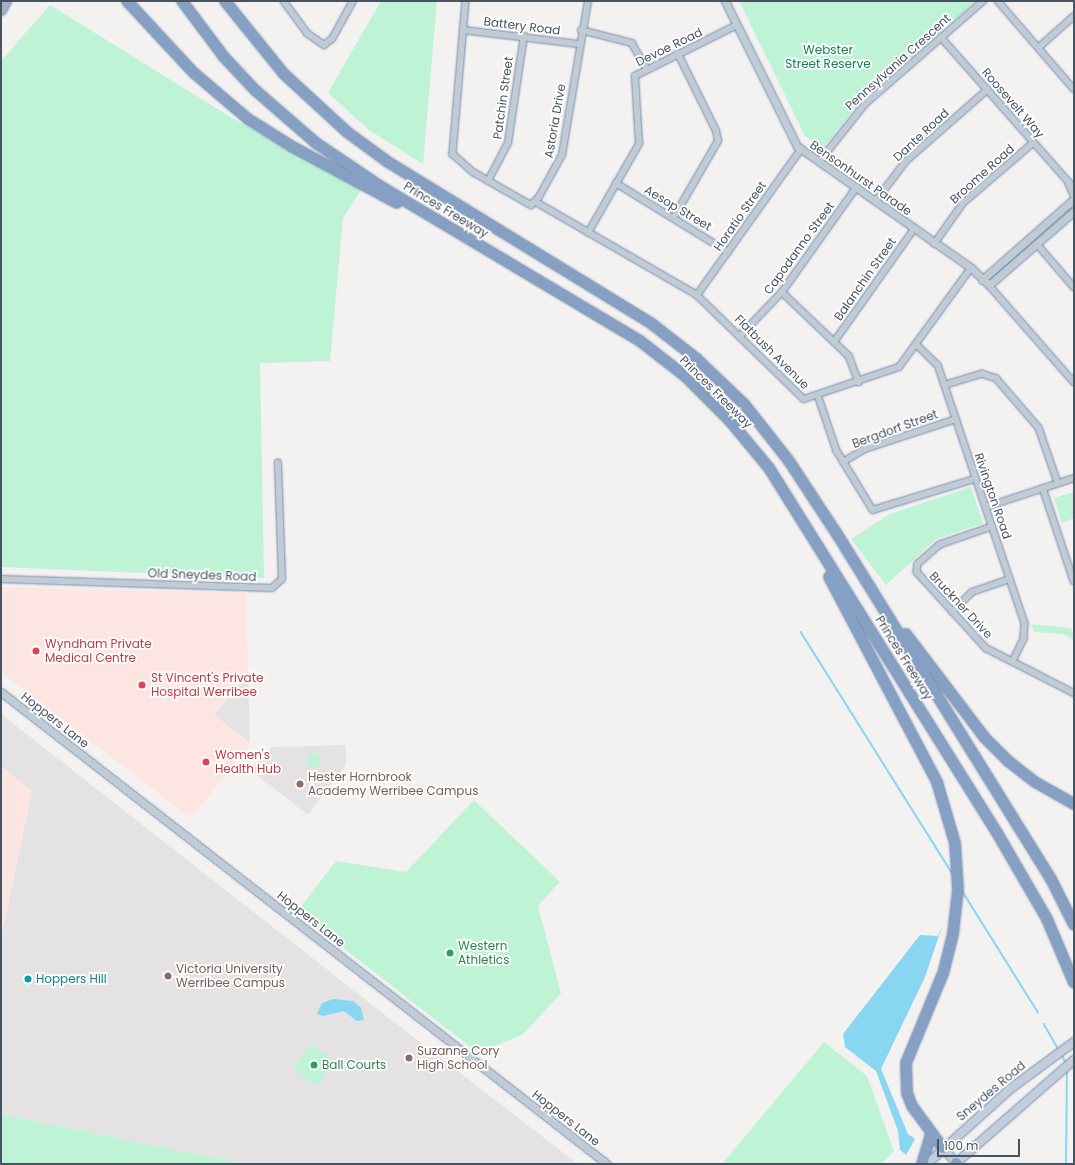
<!DOCTYPE html>
<html>
<head>
<meta charset="utf-8">
<style>
  body { margin:0 }
  #map { position:relative; width:1075px; height:1165px; overflow:hidden; background:#f4f1f1; font-family:Poppins,sans-serif }
  div>[style] { position:absolute }
  .education>* { inset:0; background:#e5e2e3 }
  .medical>* { inset:0; background:#fde6e2 }
  .green>* { inset:0; background:#bef3d6; transform-origin:0 0 }
  .round { border-radius:50% }
  .water>* { inset:0; background:#89d6f2 }
  .stream>* { height:1.5px; margin:-0.75px; padding:0 0.75px; transform-origin:0.75px; border-radius:0.75px; background:#89d6f2 }
  .roads { filter:drop-shadow(0 0 1px #718baf) drop-shadow(0 0 1px #718baf) }
  .minor>* { height:5.5px; margin:-2.75px; padding:0 2.75px; transform-origin:2.75px; border-radius:2.75px; background:#c1cbd4 }
  .tertiary>* { height:7px; margin:-3.5px; padding:0 3.5px; transform-origin:3.5px; border-radius:3.5px; background:#c1cbd4 }
  .secondary>* { height:8px; margin:-4px; padding:0 4px; transform-origin:4px; border-radius:4px; background:#c3cddb }
  .trunk>* { height:9px; margin:-4.5px; padding:0 4.5px; transform-origin:4.5px; border-radius:4.5px; background:#9bb0ca }
  .motorway>* { height:10px; margin:-5px; padding:0 5px; transform-origin:5px; border-radius:5px; background:#86a0c3 }
  .dots>* { width:11px; height:11px; translate:-50% -50%; box-sizing:border-box; border:2px solid #fff; border-radius:50% }
  span { translate:-50% -50%; white-space:nowrap; text-align:center; line-height:1.15; -webkit-text-stroke:3.5px #fff; paint-order:stroke }
  .street-label { font-size:12px; color:#485360 }
  .park-label { font-size:12px; color:#118351 }
  .health-label { font-size:12px; color:#be3a42 }
  .left { translate:0 -50%; text-align:left }
  .education-label { font-size:12px; color:#785e54 }
  .leisure-label { font-size:12px; color:#27864d }
  .culture-label { font-size:12px; color:#0d838f }
  .frame { position:absolute; inset:0; border:2px solid #485360; pointer-events:none }
  .scale { position:absolute; left:937px; top:1139px; width:83px; height:18px; box-sizing:border-box; border:2px solid #485360; border-top:0; padding-left:5px; font-size:12px; line-height:14px; white-space:nowrap; color:#485360; -webkit-text-stroke:3px #fff; paint-order:stroke }
</style>
</head>
<body>
<div id="map">
  <div class="education">
    <div style="clip-path:polygon(248px 672px,250px 743px,214px 715px)"></div>
    <div style="clip-path:polygon(1px 714px,385px 1015px,578px 1164px,245px 1164px,1px 1114px,1px 937px,32px 791px,1px 766px)"></div>
    <div style="clip-path:polygon(346px 745px,346px 765px,308px 815px,250px 770px,272px 747px)"></div>
  </div>
  <div class="medical">
    <div style="clip-path:polygon(1px 587px,246px 593px,248px 672px,214px 715px,250px 743px,194px 815px,188px 816px,1px 672px)"></div>
    <div style="clip-path:polygon(1px 766px,32px 791px,1px 937px)"></div>
  </div>
  <div class="green">
    <div style="clip-path:polygon(381px 1px,437px 1px,423px 164px,369px 130px,328px 93px)"></div>
    <div style="clip-path:polygon(739px 1px,976px 1px,860px 102px,822px 149px,805px 136px)"></div>
    <div style="clip-path:polygon(50px 5px,232px 118px,361px 190px,343px 218px,330px 361px,260px 363px,264px 578px,1px 567px,1px 61px)"></div>
    <div style="clip-path:polygon(971px 487px,983px 523px,936px 539px,886px 585px,851px 539px,890px 514px)"></div>
    <div style="clip-path:polygon(1074px 492px,1074px 518px,1062px 523px,1054px 498px)"></div>
    <div style="clip-path:polygon(1031px 624px,1071px 628px,1074px 640px,1063px 634px,1034px 632px)"></div>
    <div class="round" style="left:307px;top:754px;width:14px;height:14px"></div>
    <div style="clip-path:polygon(474px 800px,560px 882px,538px 906px,561px 994px,522px 1035px,478px 1053px,297px 912px,336px 861px,406px 872px)"></div>
    <div style="clip-path:polygon(824px 1042px,867px 1076px,894px 1151px,881px 1164px,722px 1164px)"></div>
    <div style="left:311px;top:1044px;width:30px;height:30px;rotate:37deg"></div>
    <div style="clip-path:polygon(1px 1114px,245px 1164px,1px 1164px)"></div>
  </div>
  <div class="water">
    <div style="clip-path:polygon(943px 924px,925px 977px,881px 1069px,908px 1134px,915px 1139px,906px 1155px,900px 1150px,898px 1131px,876px 1071px,845px 1047px,843px 1034px,920px 935px,938px 936px)"></div>
    <div style="clip-path:polygon(333px 999px,353px 1001px,361px 1008px,364px 1020px,357px 1021px,344px 1011px,323px 1016px,317px 1014px,322px 1003px)"></div>
  </div>
  <div class="stream">
    <div style="left:801px;top:632px;width:284px;rotate:57.9deg"></div>
    <div style="left:963px;top:892px;width:142px;rotate:58deg"></div>
    <div style="left:1044px;top:1024px;width:30px;rotate:60deg"></div>
    <div style="left:1062px;top:1055px;width:9px;rotate:63deg"></div>
    <div style="left:1066px;top:1164px;width:94px;rotate:-89.4deg"></div>
  </div>
  <div class="roads">
    <div class="minor">
      <div style="left:284px;top:1px;width:39px;rotate:54deg"></div>
      <div style="left:307px;top:33px;width:21px;rotate:35deg"></div>
      <div style="left:324px;top:45px;width:10px;rotate:-37deg"></div>
      <div style="left:332px;top:39px;width:43px;rotate:-61.1deg"></div>
      <div style="left:466px;top:1px;width:154px;rotate:94.9deg"></div>
      <div style="left:453px;top:154px;width:27px;rotate:42deg"></div>
      <div style="left:473px;top:172px;width:67px;rotate:29.6deg"></div>
      <div style="left:531px;top:205px;width:11px;rotate:-45deg"></div>
      <div style="left:539px;top:197px;width:48px;rotate:-61.3deg"></div>
      <div style="left:562px;top:155px;width:156px;rotate:-80.4deg"></div>
      <div style="left:998px;top:1px;width:116px;rotate:49.2deg"></div>
      <div style="left:463px;top:30px;width:116px;rotate:6.9deg"></div>
      <div style="left:581px;top:30px;width:53px;rotate:14.3deg"></div>
      <div style="left:632px;top:43px;width:30px;rotate:60deg"></div>
      <div style="left:941px;top:37px;width:201px;rotate:48.6deg"></div>
      <div style="left:1038px;top:48px;width:48px;rotate:-41.6deg"></div>
      <div style="left:819px;top:162px;width:74px;rotate:-51.6deg"></div>
      <div style="left:865px;top:104px;width:157px;rotate:-41.1deg"></div>
      <div style="left:488px;top:181px;width:43px;rotate:-62.2deg"></div>
      <div style="left:508px;top:143px;width:108px;rotate:-81.5deg"></div>
      <div style="left:616px;top:183px;width:132px;rotate:31.6deg"></div>
      <div style="left:1069px;top:184px;width:12px;rotate:66deg"></div>
      <div style="left:536px;top:202px;width:186px;rotate:30deg"></div>
      <div style="left:697px;top:295px;width:149px;rotate:44.2deg"></div>
      <div style="left:804px;top:399px;width:100px;rotate:-18.6deg"></div>
      <div style="left:899px;top:367px;width:122px;rotate:-54deg"></div>
      <div style="left:875px;top:202px;width:51px;rotate:-52.9deg"></div>
      <div style="left:906px;top:161px;width:108px;rotate:-41.2deg"></div>
      <div style="left:674px;top:217px;width:88px;rotate:-59.9deg"></div>
      <div style="left:718px;top:141px;width:10px;rotate:-101deg"></div>
      <div style="left:716px;top:131px;width:86px;rotate:-116.3deg"></div>
      <div style="left:588px;top:233px;width:103px;rotate:-60.2deg"></div>
      <div style="left:639px;top:144px;width:68px;rotate:-93.4deg"></div>
      <div style="left:635px;top:76px;width:114px;rotate:-26.6deg"></div>
      <div style="left:934px;top:244px;width:50px;rotate:-54.7deg"></div>
      <div style="left:963px;top:203px;width:92px;rotate:-40.6deg"></div>
      <div style="left:1037px;top:244px;width:57px;rotate:49.3deg"></div>
      <div style="left:989px;top:285px;width:129px;rotate:48.8deg"></div>
      <div style="left:782px;top:292px;width:93px;rotate:43.7deg"></div>
      <div style="left:849px;top:356px;width:28px;rotate:69deg"></div>
      <div style="left:697px;top:295px;width:179px;rotate:-54.5deg"></div>
      <div style="left:740px;top:336px;width:61px;rotate:-46.3deg"></div>
      <div style="left:782px;top:292px;width:128px;rotate:-54.6deg"></div>
      <div style="left:834px;top:342px;width:138px;rotate:-54.7deg"></div>
      <div style="left:917px;top:345px;width:29px;rotate:44deg"></div>
      <div style="left:938px;top:365px;width:272px;rotate:71.4deg"></div>
      <div style="left:1025px;top:623px;width:16px;rotate:94deg"></div>
      <div style="left:1024px;top:639px;width:25px;rotate:116deg"></div>
      <div style="left:945px;top:385px;width:39px;rotate:-17deg"></div>
      <div style="left:982px;top:374px;width:15px;rotate:16deg"></div>
      <div style="left:996px;top:378px;width:66px;rotate:49.3deg"></div>
      <div style="left:1039px;top:428px;width:58px;rotate:70.9deg"></div>
      <div style="left:818px;top:395px;width:59px;rotate:71.3deg"></div>
      <div style="left:837px;top:451px;width:69px;rotate:58.6deg"></div>
      <div style="left:873px;top:510px;width:107px;rotate:-16.9deg"></div>
      <div style="left:843px;top:462px;width:26px;rotate:-31deg"></div>
      <div style="left:865px;top:449px;width:96px;rotate:-18.2deg"></div>
      <div style="left:1043px;top:488px;width:98px;rotate:71.6deg"></div>
      <div style="left:986px;top:507px;width:93px;rotate:-18.2deg"></div>
      <div style="left:992px;top:527px;width:55px;rotate:160.9deg"></div>
      <div style="left:940px;top:545px;width:29px;rotate:139deg"></div>
      <div style="left:918px;top:564px;width:8px;rotate:97deg"></div>
      <div style="left:917px;top:572px;width:103px;rotate:47.8deg"></div>
      <div style="left:986px;top:648px;width:99px;rotate:27.1deg"></div>
      <div style="left:1px;top:579px;width:271px;rotate:1.9deg"></div>
      <div style="left:272px;top:588px;width:13px;rotate:-42deg"></div>
      <div style="left:282px;top:579px;width:116px;rotate:-92deg"></div>
      <div style="left:952px;top:612px;width:28px;rotate:-45deg"></div>
      <div style="left:972px;top:592px;width:40px;rotate:-18.9deg"></div>
    </div>
    <div class="tertiary">
      <div style="left:725px;top:1px;width:162px;rotate:63.6deg"></div>
      <div style="left:797px;top:146px;width:213px;rotate:35deg"></div>
      <div style="left:971px;top:268px;width:25px;rotate:43deg"></div>
      <div style="left:982px;top:280px;width:123px;rotate:-41.4deg"></div>
      <div style="left:989px;top:285px;width:113px;rotate:-41deg"></div>
      <div style="left:1px;top:692px;width:768px;rotate:37.91deg"></div>
    </div>
    <div class="secondary">
      <div style="left:943px;top:1148px;width:20px;rotate:49deg"></div>
      <div style="left:927px;top:1164px;width:112px;rotate:-42.1deg"></div>
      <div style="left:1010px;top:1089px;width:79px;rotate:-36.3deg"></div>
      <div style="left:955px;top:1164px;width:158px;rotate:-41.2deg"></div>
    </div>
    <div class="trunk">
      <div style="left:1px;top:10px;width:10px;rotate:-61deg"></div>
    </div>
    <div class="motorway">
      <div style="left:127px;top:1px;width:98px;rotate:47.1deg"></div>
      <div style="left:194px;top:73px;width:71px;rotate:40.4deg"></div>
      <div style="left:248px;top:119px;width:51px;rotate:32.1deg"></div>
      <div style="left:291px;top:146px;width:120px;rotate:28.3deg"></div>
      <div style="left:182px;top:1px;width:70px;rotate:53.1deg"></div>
      <div style="left:224px;top:57px;width:45px;rotate:46.8deg"></div>
      <div style="left:255px;top:90px;width:81px;rotate:41deg"></div>
      <div style="left:316px;top:143px;width:77px;rotate:33.9deg"></div>
      <div style="left:380px;top:186px;width:303px;rotate:30.8deg"></div>
      <div style="left:640px;top:341px;width:57px;rotate:37.9deg"></div>
      <div style="left:685px;top:376px;width:64px;rotate:45deg"></div>
      <div style="left:730px;top:421px;width:61px;rotate:50.3deg"></div>
      <div style="left:769px;top:468px;width:428px;rotate:58deg"></div>
      <div style="left:996px;top:831px;width:102px;rotate:59.9deg"></div>
      <div style="left:1047px;top:919px;width:69px;rotate:67.1deg"></div>
      <div style="left:225px;top:1px;width:94px;rotate:51.1deg"></div>
      <div style="left:284px;top:74px;width:86px;rotate:42.6deg"></div>
      <div style="left:347px;top:132px;width:51px;rotate:36.2deg"></div>
      <div style="left:388px;top:162px;width:310px;rotate:31.5deg"></div>
      <div style="left:652px;top:324px;width:57px;rotate:37.9deg"></div>
      <div style="left:697px;top:359px;width:66px;rotate:43.8deg"></div>
      <div style="left:745px;top:405px;width:71px;rotate:51.8deg"></div>
      <div style="left:789px;top:461px;width:87px;rotate:56.7deg"></div>
      <div style="left:837px;top:534px;width:406px;rotate:58.2deg"></div>
      <div style="left:1051px;top:879px;width:51px;rotate:63.4deg"></div>
      <div style="left:829px;top:577px;width:232px;rotate:62.2deg"></div>
      <div style="left:937px;top:782px;width:64px;rotate:73.6deg"></div>
      <div style="left:955px;top:843px;width:47px;rotate:86.3deg"></div>
      <div style="left:958px;top:890px;width:44px;rotate:96.5deg"></div>
      <div style="left:953px;top:934px;width:38px;rotate:104deg"></div>
      <div style="left:944px;top:971px;width:100px;rotate:112.4deg"></div>
      <div style="left:906px;top:1063px;width:30px;rotate:88deg"></div>
      <div style="left:907px;top:1093px;width:14px;rotate:69deg"></div>
      <div style="left:912px;top:1106px;width:52px;rotate:53.6deg"></div>
      <div style="left:906px;top:634px;width:131px;rotate:52.8deg"></div>
      <div style="left:985px;top:738px;width:33px;rotate:45deg"></div>
      <div style="left:1008px;top:761px;width:34px;rotate:38deg"></div>
      <div style="left:1035px;top:782px;width:45px;rotate:29.4deg"></div>
      <div style="left:956px;top:1163px;width:1px;rotate:45deg"></div>
      <div style="left:922px;top:1164px;width:30px;rotate:-73deg"></div>
    </div>
  </div>
  <div class="dots">
    <div style="left:36px;top:651px;background:#e0444e"></div>
    <div style="left:142px;top:685px;background:#e0444e"></div>
    <div style="left:206px;top:762px;background:#e0444e"></div>
    <div style="left:300px;top:784px;background:#8d6e63"></div>
    <div style="left:450px;top:953px;background:#2e9e5b"></div>
    <div style="left:168px;top:976px;background:#8d6e63"></div>
    <div style="left:28px;top:979px;background:#0f9aa8"></div>
    <div style="left:409px;top:1058px;background:#8d6e63"></div>
    <div style="left:314px;top:1065px;background:#2e9e5b"></div>
  </div>
  <div class="street-label">
    <span style="left:522px;top:26px;rotate:7deg">Battery Road</span>
    <span style="left:669px;top:47px;rotate:-26deg">Devoe Road</span>
    <span style="left:898px;top:62px;rotate:-42deg">Pennsylvania Crescent</span>
    <span style="left:503px;top:98px;rotate:-82deg">Patchin Street</span>
    <span style="left:1013px;top:103px;rotate:49deg">Roosevelt Way</span>
    <span style="left:555px;top:121px;rotate:-80deg">Astoria Drive</span>
    <span style="left:921px;top:135px;rotate:-43deg">Dante Road</span>
    <span style="left:982px;top:174px;rotate:-42deg">Broome Road</span>
    <span style="left:861px;top:178px;rotate:35deg">Bensonhurst Parade</span>
    <span style="left:678px;top:208px;rotate:31deg">Aesop Street</span>
    <span style="left:446px;top:210px;rotate:31deg">Princes Freeway</span>
    <span style="left:740px;top:216px;rotate:-55deg">Horatio Street</span>
    <span style="left:799px;top:248px;rotate:-54deg">Capodanno Street</span>
    <span style="left:865px;top:279px;rotate:-55deg">Balanchin Street</span>
    <span style="left:772px;top:352px;rotate:45deg">Flatbush Avenue</span>
    <span style="left:716px;top:392px;rotate:45deg">Princes Freeway</span>
    <span style="left:895px;top:429px;rotate:-20deg">Bergdorf Street</span>
    <span style="left:993px;top:496px;rotate:71deg">Rivington Road</span>
    <span style="left:202px;top:575px;rotate:2deg">Old Sneydes Road</span>
    <span style="left:961px;top:605px;rotate:47deg">Bruckner Drive</span>
    <span style="left:904px;top:658px;rotate:58deg">Princes Freeway</span>
    <span style="left:55px;top:720px;rotate:38deg">Hoppers Lane</span>
    <span style="left:311px;top:919px;rotate:38deg">Hoppers Lane</span>
    <span style="left:991px;top:1091px;rotate:-40deg">Sneydes Road</span>
    <span style="left:566px;top:1118px;rotate:38deg">Hoppers Lane</span>
  </div>
  <div class="park-label">
    <span style="left:828px;top:57px">Webster<br>Street Reserve</span>
  </div>
  <div class="health-label">
    <span class="left" style="left:45px;top:651px">Wyndham Private<br>Medical Centre</span>
    <span class="left" style="left:151px;top:685px">St Vincent's Private<br>Hospital Werribee</span>
    <span class="left" style="left:215px;top:762px">Women's<br>Health Hub</span>
  </div>
  <div class="education-label">
    <span class="left" style="left:308px;top:784px">Hester Hornbrook<br>Academy Werribee Campus</span>
    <span class="left" style="left:176px;top:976px">Victoria University<br>Werribee Campus</span>
    <span class="left" style="left:417px;top:1058px">Suzanne Cory<br>High School</span>
  </div>
  <div class="leisure-label">
    <span class="left" style="left:458px;top:953px">Western<br>Athletics</span>
    <span class="left" style="left:322px;top:1065px">Ball Courts</span>
  </div>
  <div class="culture-label">
    <span class="left" style="left:36px;top:979px">Hoppers Hill</span>
  </div>
  <div class="frame"></div>
  <div class="scale">100 m</div>
</div>
</body>
</html>
